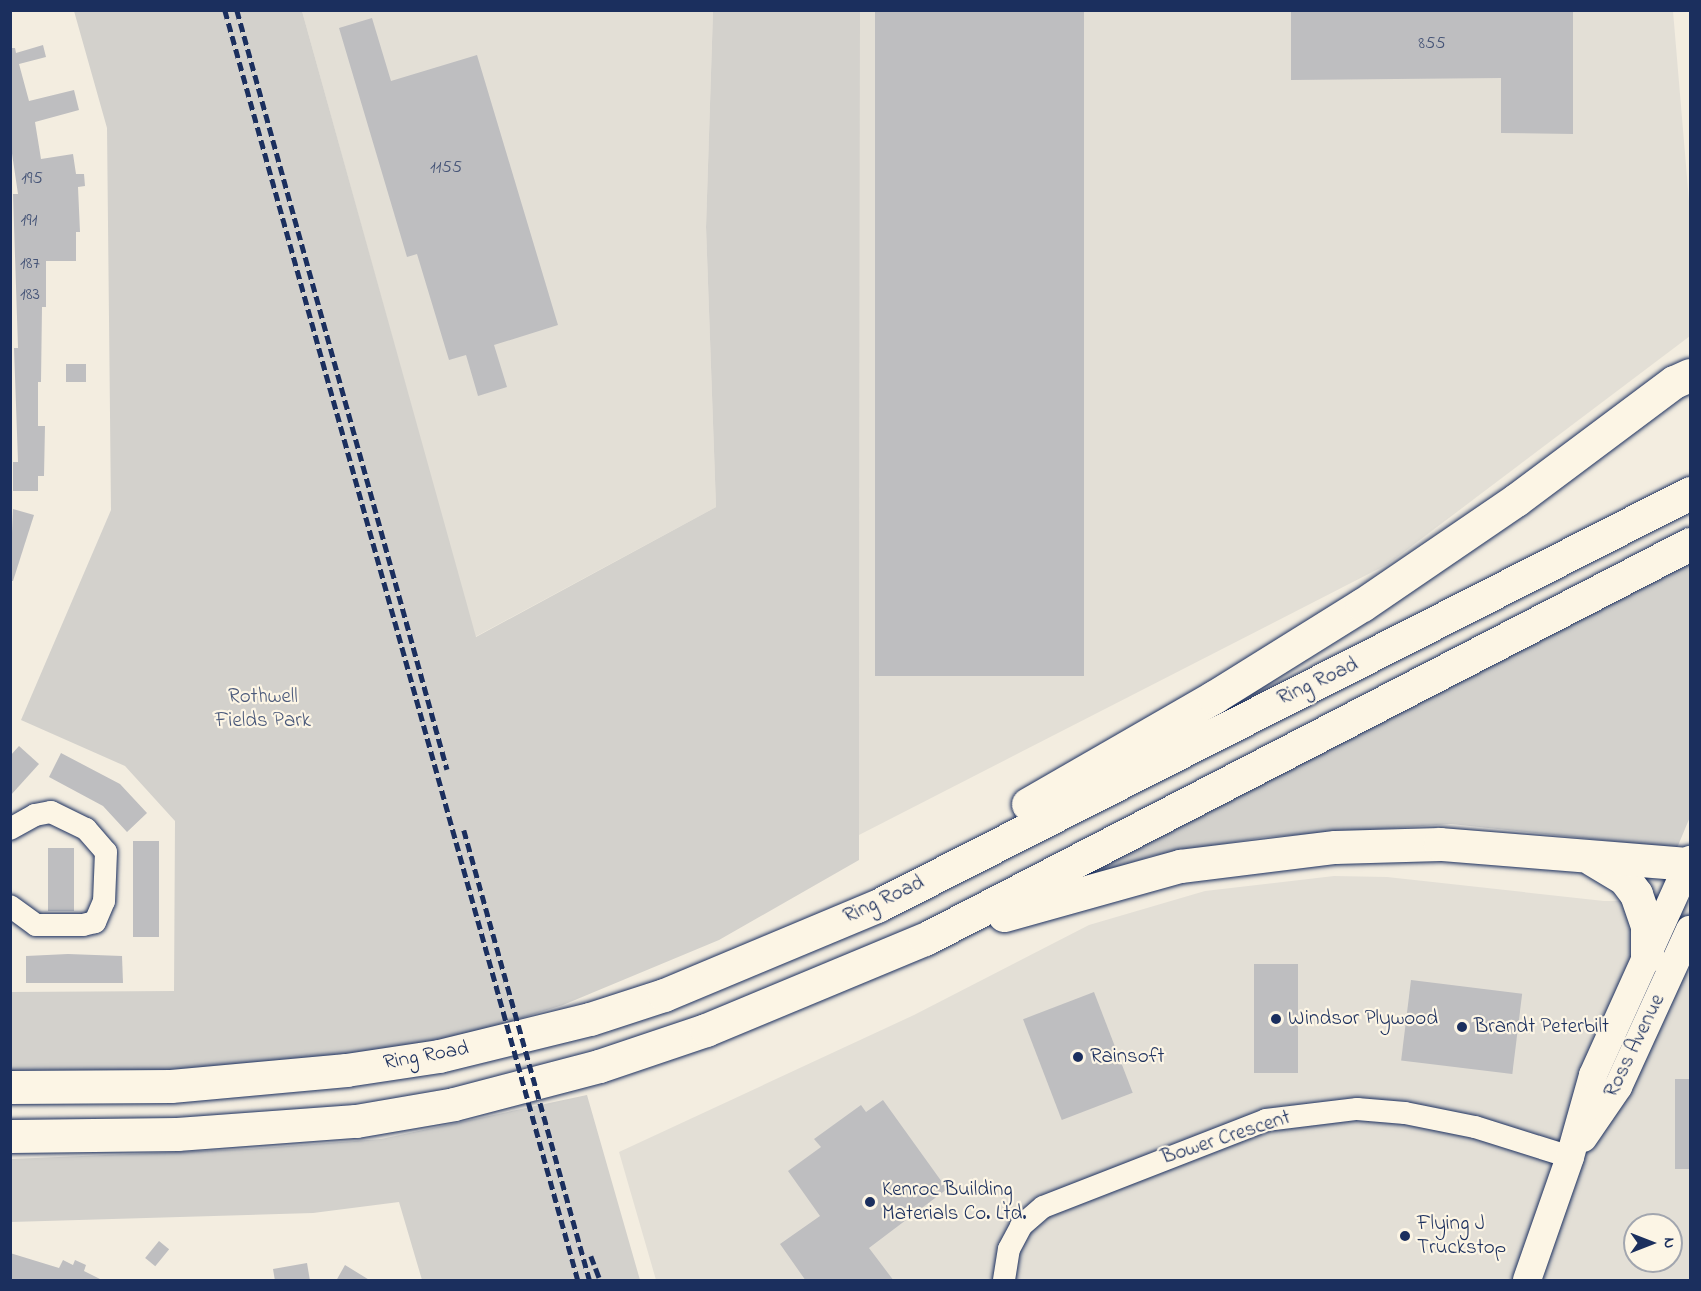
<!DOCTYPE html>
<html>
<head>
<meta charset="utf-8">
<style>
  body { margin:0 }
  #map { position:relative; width:1701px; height:1291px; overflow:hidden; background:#f3ede0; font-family:"Indie Flower",sans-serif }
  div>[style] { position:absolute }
  .built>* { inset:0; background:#e3dfd6 }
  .green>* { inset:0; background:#d3d1cc }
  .building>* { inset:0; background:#bebec0; transform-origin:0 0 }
  .roads { filter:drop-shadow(0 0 2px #1b2f5e) drop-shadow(0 0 2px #1b2f5e) }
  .minor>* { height:22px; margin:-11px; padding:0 11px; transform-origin:11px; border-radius:11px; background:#fcf5e5 }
  .major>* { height:28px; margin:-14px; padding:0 14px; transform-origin:14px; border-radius:14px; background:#fcf5e5 }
  .highway>* { height:33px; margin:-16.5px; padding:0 16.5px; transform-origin:16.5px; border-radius:16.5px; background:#fcf5e5 }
  .rail>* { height:4.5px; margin-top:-2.25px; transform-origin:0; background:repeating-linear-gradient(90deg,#1b2f5e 0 9px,transparent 0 13.5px) }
  .dots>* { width:16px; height:16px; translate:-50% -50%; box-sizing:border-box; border:3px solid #fcf5e5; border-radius:50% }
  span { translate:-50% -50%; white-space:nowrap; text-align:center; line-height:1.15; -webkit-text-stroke:4.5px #fcf5e5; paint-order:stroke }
  .number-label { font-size:18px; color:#445376 }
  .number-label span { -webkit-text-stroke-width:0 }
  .street-label { font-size:21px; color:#1b2f5e }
  .park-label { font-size:21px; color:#49587a }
  .poi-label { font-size:21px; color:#1b2f5e }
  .left { translate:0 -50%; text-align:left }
  .frame { position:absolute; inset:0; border:12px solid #1b2f5e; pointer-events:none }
  .north { position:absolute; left:1623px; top:1213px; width:60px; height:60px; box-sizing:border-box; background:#fcf5e5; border:2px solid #a2a6af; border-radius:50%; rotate:90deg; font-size:16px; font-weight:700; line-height:24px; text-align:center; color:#1b2f5e }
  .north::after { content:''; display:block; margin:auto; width:21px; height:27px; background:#1b2f5e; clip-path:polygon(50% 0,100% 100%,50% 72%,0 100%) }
</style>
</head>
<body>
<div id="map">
  <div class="built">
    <div style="clip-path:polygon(302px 11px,713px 11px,706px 227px,716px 507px,475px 637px)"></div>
    <div style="clip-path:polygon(860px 11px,1673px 11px,1690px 213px,1690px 336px,1388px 564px,859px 835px)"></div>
    <div style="clip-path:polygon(evenodd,1334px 876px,1387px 877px,1604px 901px,1690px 901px,1690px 1280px,656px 1280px,619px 1152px,914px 1015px,1089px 925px,1205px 891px,1334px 876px,1635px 1225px,1671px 1225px,1671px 1261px,1635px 1261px,1635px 1225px)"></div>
  </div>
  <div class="green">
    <div style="clip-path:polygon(74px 11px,302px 11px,476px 637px,716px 507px,706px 227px,713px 11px,860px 11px,859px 860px,719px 940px,563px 1005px,441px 1043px,300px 1060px,173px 1070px,11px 1071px,11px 992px,174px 991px,175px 821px,125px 766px,21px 720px,111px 510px,107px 128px)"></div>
    <div style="clip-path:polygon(1690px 556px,1690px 817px,1677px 848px,1451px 824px,1265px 837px,1151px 856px,1103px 873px,1100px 861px)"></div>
    <div style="clip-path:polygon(587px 1095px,640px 1280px,422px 1280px,399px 1202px,313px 1213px,11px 1222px,11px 1159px,248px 1149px,381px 1139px)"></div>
  </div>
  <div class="building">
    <div style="left:875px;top:10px;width:209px;height:666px"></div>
    <div style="clip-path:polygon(1291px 10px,1573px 10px,1573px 134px,1501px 133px,1501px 78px,1291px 80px)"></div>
    <div style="clip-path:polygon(372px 18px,391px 81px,477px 55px,558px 325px,494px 345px,507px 387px,478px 396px,466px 355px,449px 360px,417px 254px,407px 257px,339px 28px)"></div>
    <div style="clip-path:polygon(43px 45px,46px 57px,19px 64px,29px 101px,74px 90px,79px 110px,35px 122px,41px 159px,73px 154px,76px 174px,84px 174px,85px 186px,78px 187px,80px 232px,76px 232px,76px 261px,46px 261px,46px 307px,42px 307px,41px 382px,38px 382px,38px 426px,45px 426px,44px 476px,38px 476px,38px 491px,13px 491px,13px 462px,18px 462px,14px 348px,18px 348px,13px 194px,18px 194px,10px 140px,10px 48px,15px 48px,16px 53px)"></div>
    <div style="left:66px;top:364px;width:20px;height:18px"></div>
    <div style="clip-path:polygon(13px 509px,34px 515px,13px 581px,10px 581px)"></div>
    <div style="clip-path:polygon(19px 746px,39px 764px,10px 796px,10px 756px)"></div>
    <div style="clip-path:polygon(61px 753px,120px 784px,147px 813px,127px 832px,103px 806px,49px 777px)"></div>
    <div style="left:133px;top:841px;width:26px;height:96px"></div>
    <div style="left:48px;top:848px;width:26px;height:63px"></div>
    <div style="clip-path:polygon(68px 954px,122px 956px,123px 983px,26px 983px,26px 956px)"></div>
    <div style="left:1254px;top:964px;width:44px;height:109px"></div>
    <div style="left:1411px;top:980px;width:112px;height:81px;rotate:7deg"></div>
    <div style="left:1094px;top:992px;width:108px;height:76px;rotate:69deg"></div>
    <div style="left:1675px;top:1079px;width:15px;height:90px"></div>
    <div style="clip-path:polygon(883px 1100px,947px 1189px,869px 1248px,894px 1281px,806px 1281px,780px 1244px,820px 1216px,788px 1171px,821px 1147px,814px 1139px,861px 1105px,866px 1112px)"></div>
    <div style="left:159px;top:1241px;width:13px;height:22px;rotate:39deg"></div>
    <div style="clip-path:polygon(10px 1253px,59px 1268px,63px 1260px,73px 1265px,75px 1260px,86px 1265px,84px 1271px,104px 1281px,10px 1281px)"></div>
    <div style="clip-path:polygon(307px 1263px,310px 1281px,275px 1281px,273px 1269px)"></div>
    <div style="clip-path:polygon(345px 1265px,371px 1281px,336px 1281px)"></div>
  </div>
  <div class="roads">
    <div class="minor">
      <div style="left:10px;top:829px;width:29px;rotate:-29deg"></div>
      <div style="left:35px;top:815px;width:16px;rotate:-11deg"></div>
      <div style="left:51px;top:812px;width:39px;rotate:26deg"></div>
      <div style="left:86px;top:829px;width:30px;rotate:49deg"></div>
      <div style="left:106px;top:852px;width:49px;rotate:92.3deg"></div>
      <div style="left:104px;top:901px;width:23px;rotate:113deg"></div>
      <div style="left:95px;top:922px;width:12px;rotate:166deg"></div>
      <div style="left:83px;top:925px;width:47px;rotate:180deg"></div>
      <div style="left:36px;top:925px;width:32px;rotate:-144deg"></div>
      <div style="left:1004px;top:1280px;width:31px;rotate:-81deg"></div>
      <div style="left:1009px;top:1249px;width:26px;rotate:-62deg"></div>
      <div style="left:1021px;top:1226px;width:29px;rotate:-41deg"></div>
      <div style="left:1043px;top:1207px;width:239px;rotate:-21.3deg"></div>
      <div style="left:1266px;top:1120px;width:92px;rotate:-6.9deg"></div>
      <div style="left:1357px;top:1109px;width:48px;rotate:4.8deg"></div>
      <div style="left:1405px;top:1113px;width:71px;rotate:11.3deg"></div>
      <div style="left:1475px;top:1127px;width:100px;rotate:17.5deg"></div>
    </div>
    <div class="major">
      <div style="left:1583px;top:1138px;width:62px;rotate:-55.5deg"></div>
      <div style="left:1618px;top:1087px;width:173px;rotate:-65.4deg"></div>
      <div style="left:1527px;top:1280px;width:130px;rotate:-70.7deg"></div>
      <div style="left:1570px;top:1157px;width:85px;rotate:-74.3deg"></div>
      <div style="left:1593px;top:1075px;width:236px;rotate:-65.7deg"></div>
    </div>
    <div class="highway">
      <div style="left:1028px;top:804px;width:215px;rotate:-29.9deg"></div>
      <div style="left:1214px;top:697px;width:174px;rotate:-31.9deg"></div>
      <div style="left:1362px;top:605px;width:186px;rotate:-34.3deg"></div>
      <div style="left:1516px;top:500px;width:197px;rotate:-36.8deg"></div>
      <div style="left:1674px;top:382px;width:17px;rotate:-24deg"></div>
      <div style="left:1592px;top:859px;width:37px;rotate:31deg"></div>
      <div style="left:1624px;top:878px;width:20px;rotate:53deg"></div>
      <div style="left:1636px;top:894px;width:34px;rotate:71deg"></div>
      <div style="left:1647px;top:926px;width:30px;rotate:90deg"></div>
      <div style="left:1004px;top:915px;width:183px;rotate:-15.6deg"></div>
      <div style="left:1180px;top:866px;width:156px;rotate:-7deg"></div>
      <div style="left:1335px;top:847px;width:105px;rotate:-1.6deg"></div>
      <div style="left:1440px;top:844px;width:250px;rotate:4.6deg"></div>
      <div style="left:10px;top:1087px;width:161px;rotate:-0.4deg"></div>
      <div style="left:171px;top:1086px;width:176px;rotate:-5.2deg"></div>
      <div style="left:346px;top:1070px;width:94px;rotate:-8.6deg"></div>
      <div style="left:439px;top:1056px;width:155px;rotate:-13.8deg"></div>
      <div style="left:590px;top:1019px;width:78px;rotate:-18deg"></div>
      <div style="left:664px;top:995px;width:231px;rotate:-22.7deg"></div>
      <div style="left:877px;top:906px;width:912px;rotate:-26.93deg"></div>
      <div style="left:10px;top:1136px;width:167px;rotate:-0.7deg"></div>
      <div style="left:177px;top:1134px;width:179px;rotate:-4.2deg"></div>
      <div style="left:356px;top:1121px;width:99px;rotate:-9.8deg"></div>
      <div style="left:454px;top:1104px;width:150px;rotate:-14.7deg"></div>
      <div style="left:599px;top:1066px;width:113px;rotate:-18.6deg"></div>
      <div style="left:706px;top:1030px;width:237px;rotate:-22.6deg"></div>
      <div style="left:925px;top:939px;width:861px;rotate:-27.31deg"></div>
    </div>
  </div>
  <div class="rail">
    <div style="left:225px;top:10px;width:1318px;rotate:74.47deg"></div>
    <div style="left:237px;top:10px;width:788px;rotate:74.53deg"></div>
    <div style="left:464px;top:830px;width:467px;rotate:74.4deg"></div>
    <div style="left:591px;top:1256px;width:26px;rotate:69deg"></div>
  </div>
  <div class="dots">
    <div style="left:1276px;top:1019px;background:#1b2f5e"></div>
    <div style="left:1462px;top:1027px;background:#1b2f5e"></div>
    <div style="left:1078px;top:1057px;background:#1b2f5e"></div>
    <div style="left:870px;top:1202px;background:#1b2f5e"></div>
    <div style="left:1405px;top:1236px;background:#1b2f5e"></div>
  </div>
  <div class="number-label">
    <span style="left:1432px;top:44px">855</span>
    <span style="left:446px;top:168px">1155</span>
    <span style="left:32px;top:179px">195</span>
    <span style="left:29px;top:221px">191</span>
    <span style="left:30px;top:264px">187</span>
    <span style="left:30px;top:295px">183</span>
  </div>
  <div class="street-label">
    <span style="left:1318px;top:682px;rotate:-25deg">Ring Road</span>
    <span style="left:884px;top:900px;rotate:-25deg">Ring Road</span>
    <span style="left:1635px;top:1046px;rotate:-64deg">Ross Avenue</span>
    <span style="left:426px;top:1056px;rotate:-10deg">Ring Road</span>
    <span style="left:1226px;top:1138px;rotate:-18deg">Bower Crescent</span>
  </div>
  <div class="park-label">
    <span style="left:263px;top:709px">Rothwell<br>Fields Park</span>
  </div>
  <div class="poi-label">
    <span class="left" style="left:1288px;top:1019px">Windsor Plywood</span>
    <span class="left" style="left:1474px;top:1027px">Brandt Peterbilt</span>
    <span class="left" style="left:1090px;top:1057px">Rainsoft</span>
    <span class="left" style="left:882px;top:1202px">Kenroc Building<br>Materials Co. Ltd.</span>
    <span class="left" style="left:1417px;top:1236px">Flying J<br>Truckstop</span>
  </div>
  <div class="frame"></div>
  <div class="north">N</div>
</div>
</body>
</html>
